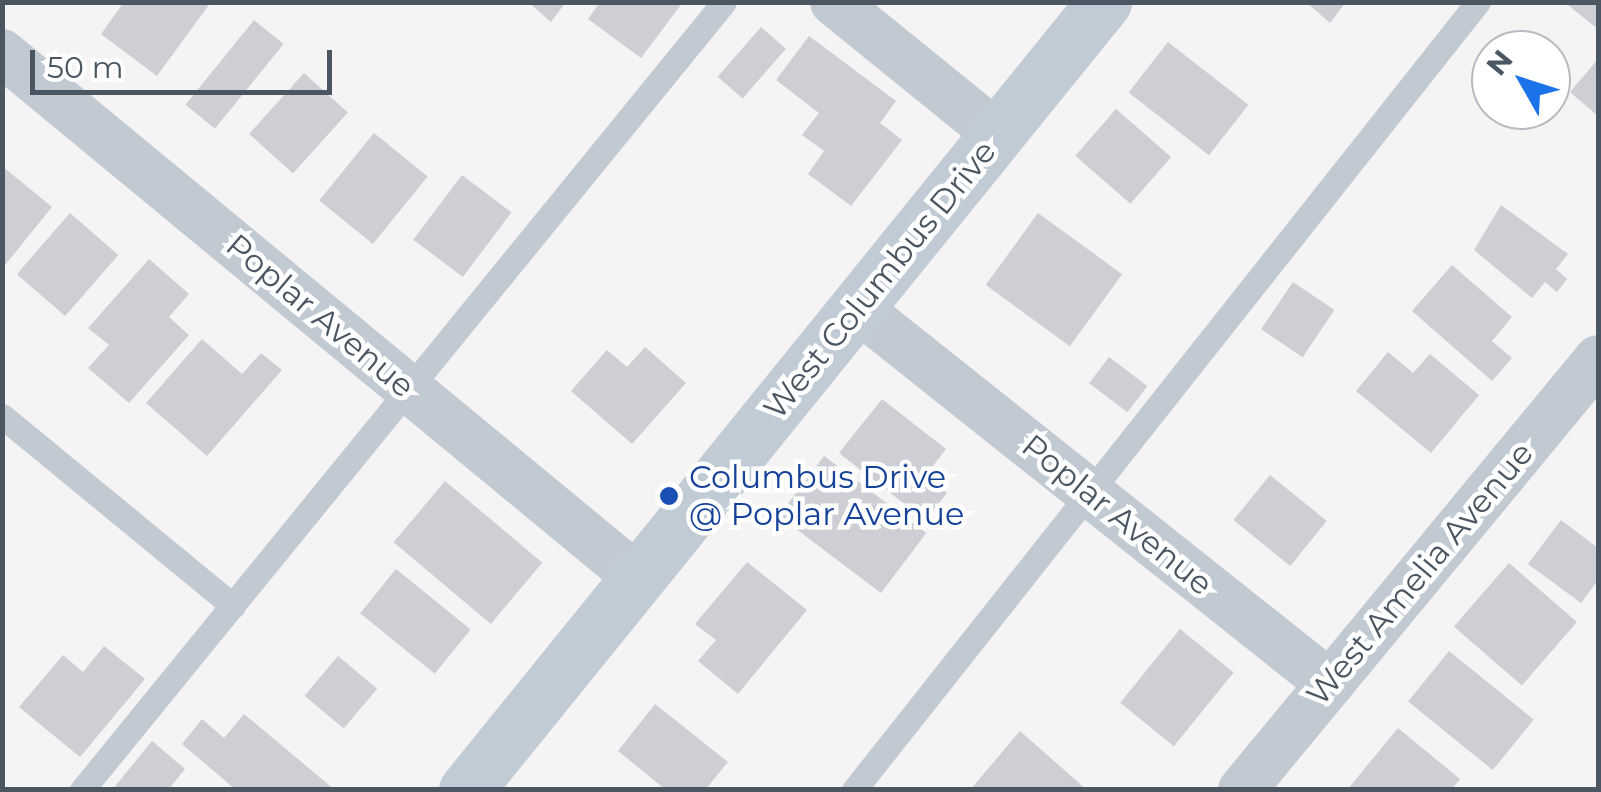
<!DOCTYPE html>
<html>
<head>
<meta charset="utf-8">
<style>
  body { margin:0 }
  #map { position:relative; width:1601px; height:792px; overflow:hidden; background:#f5f3f3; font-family:Montserrat,sans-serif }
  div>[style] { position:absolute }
  .building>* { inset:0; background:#cdcfd5; transform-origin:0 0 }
  .lane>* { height:25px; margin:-12.5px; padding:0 12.5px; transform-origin:12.5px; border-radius:12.5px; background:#c1cad2 }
  .street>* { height:48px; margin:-24px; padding:0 24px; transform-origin:24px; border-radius:24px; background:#c1cad2 }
  .secondary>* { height:55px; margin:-27.5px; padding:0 27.5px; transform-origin:27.5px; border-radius:27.5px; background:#c1cbd6 }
  .dots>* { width:28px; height:28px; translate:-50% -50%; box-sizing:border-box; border:5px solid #fff; border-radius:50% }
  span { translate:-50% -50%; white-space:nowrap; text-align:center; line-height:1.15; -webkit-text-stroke:9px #fff; paint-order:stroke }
  .street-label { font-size:32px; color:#4a5661 }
  .transit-label { font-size:32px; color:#164399 }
  .left { translate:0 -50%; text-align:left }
  .frame { position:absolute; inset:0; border:5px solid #4a5661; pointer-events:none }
  .north { position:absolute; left:1471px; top:30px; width:100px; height:100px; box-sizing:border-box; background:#fff; border:2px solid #b7bbc0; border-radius:50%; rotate:309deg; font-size:28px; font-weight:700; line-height:40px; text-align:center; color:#4a5661 }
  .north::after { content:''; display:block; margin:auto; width:35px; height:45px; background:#1a73e8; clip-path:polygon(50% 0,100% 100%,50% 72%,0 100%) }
  .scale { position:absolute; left:30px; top:50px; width:302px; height:45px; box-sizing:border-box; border:5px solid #4a5661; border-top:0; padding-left:12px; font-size:30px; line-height:35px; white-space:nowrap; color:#4a5661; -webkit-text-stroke:8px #fff; paint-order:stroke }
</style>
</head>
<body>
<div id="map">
  <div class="building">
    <div style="clip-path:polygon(124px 2px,211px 2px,157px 76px,101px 34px)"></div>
    <div style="clip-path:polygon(528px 2px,566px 2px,551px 22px)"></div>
    <div style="clip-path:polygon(600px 2px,683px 2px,641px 58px,588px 19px)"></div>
    <div style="clip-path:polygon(1306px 2px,1346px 2px,1330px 23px)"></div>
    <div style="clip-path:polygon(1564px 2px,1598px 2px,1598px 29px)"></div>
    <div style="left:254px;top:20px;width:38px;height:109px;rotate:39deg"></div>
    <div style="left:761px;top:27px;width:33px;height:66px;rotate:41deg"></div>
    <div style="clip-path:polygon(809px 36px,896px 101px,880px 123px,902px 140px,851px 206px,808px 174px,824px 151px,802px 135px,819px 113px,776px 80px)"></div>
    <div style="left:1168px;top:42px;width:102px;height:64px;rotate:38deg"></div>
    <div style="clip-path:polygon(1598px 59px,1598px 116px,1570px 92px)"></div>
    <div style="left:304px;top:73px;width:59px;height:82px;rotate:42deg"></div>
    <div style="left:1116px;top:109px;width:73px;height:62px;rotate:41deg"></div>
    <div style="left:374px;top:133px;width:69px;height:87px;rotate:39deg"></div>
    <div style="clip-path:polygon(2px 166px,52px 207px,5px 265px,2px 262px)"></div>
    <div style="left:462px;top:175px;width:62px;height:81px;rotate:37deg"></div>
    <div style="clip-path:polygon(1501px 205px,1568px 254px,1556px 269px,1567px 279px,1557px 292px,1545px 282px,1532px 298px,1474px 250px)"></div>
    <div style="left:70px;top:213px;width:64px;height:81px;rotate:41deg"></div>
    <div style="left:1038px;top:213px;width:104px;height:89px;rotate:36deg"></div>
    <div style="clip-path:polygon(149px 259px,189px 294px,169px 317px,189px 335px,129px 403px,88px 368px,109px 345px,88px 328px)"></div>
    <div style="clip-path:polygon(1452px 265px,1512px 317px,1492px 341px,1512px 358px,1492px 381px,1412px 311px)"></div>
    <div style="left:1293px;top:282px;width:50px;height:57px;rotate:34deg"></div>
    <div style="clip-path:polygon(202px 339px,242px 374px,261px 353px,282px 370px,207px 456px,146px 403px)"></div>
    <div style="clip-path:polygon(645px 347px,686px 383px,632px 444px,571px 391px,607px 350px,627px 367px)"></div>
    <div style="clip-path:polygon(1388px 352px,1413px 373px,1430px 354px,1479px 395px,1431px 453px,1356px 391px)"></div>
    <div style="left:1109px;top:357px;width:48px;height:33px;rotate:37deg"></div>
    <div style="clip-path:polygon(882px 399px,946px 449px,925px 476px,947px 493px,925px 520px,839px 453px)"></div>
    <div style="left:824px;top:456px;width:128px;height:75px;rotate:37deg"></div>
    <div style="left:1270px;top:475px;width:73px;height:58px;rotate:39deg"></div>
    <div style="left:445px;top:481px;width:127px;height:80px;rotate:40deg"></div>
    <div style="clip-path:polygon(1561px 520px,1598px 548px,1598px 580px,1581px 603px,1528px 564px)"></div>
    <div style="clip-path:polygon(747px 562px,807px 610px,738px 694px,698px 661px,716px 640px,695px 624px)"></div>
    <div style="left:1509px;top:563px;width:90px;height:84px;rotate:41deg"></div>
    <div style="left:396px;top:569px;width:96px;height:57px;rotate:39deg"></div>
    <div style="left:1180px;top:629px;width:69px;height:95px;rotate:39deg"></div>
    <div style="clip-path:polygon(104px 646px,145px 679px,80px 757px,19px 707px,63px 655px,83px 672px)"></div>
    <div style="left:1449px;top:651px;width:109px;height:65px;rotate:39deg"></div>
    <div style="left:338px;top:656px;width:51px;height:52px;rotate:40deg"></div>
    <div style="clip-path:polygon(655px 704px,728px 762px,705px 790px,666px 790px,618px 751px)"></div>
    <div style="clip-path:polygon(244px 714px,335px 790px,236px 790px,182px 744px,202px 719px,224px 738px)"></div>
    <div style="clip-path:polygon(1398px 728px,1460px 779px,1451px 790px,1347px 790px)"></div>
    <div style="clip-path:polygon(1020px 731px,1087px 790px,970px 790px)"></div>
    <div style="clip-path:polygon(152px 741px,185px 769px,168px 790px,112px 790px)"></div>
  </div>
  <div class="lane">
    <div style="left:2px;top:416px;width:299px;rotate:39.4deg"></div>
    <div style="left:82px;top:790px;width:1016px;rotate:-50.83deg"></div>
    <div style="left:854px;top:790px;width:1005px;rotate:-51.63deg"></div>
  </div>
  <div class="street">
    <div style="left:834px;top:2px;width:211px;rotate:39deg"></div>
    <div style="left:2px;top:53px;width:825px;rotate:39.54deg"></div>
    <div style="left:857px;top:308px;width:604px;rotate:38.48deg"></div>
    <div style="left:1242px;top:790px;width:559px;rotate:-50.44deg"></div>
  </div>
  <div class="secondary">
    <div style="left:466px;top:790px;width:1014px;rotate:-51deg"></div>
  </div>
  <div class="dots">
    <div style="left:669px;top:496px;background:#1a4fb4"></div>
  </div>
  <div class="street-label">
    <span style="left:880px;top:280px;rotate:-51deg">West Columbus Drive</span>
    <span style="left:320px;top:316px;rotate:40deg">Poplar Avenue</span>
    <span style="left:1117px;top:515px;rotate:39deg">Poplar Avenue</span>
    <span style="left:1420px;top:574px;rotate:-50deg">West Amelia Avenue</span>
  </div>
  <div class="transit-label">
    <span class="left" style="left:689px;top:496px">Columbus Drive<br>@ Poplar Avenue</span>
  </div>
  <div class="frame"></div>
  <div class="north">N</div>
  <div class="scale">50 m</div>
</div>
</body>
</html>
